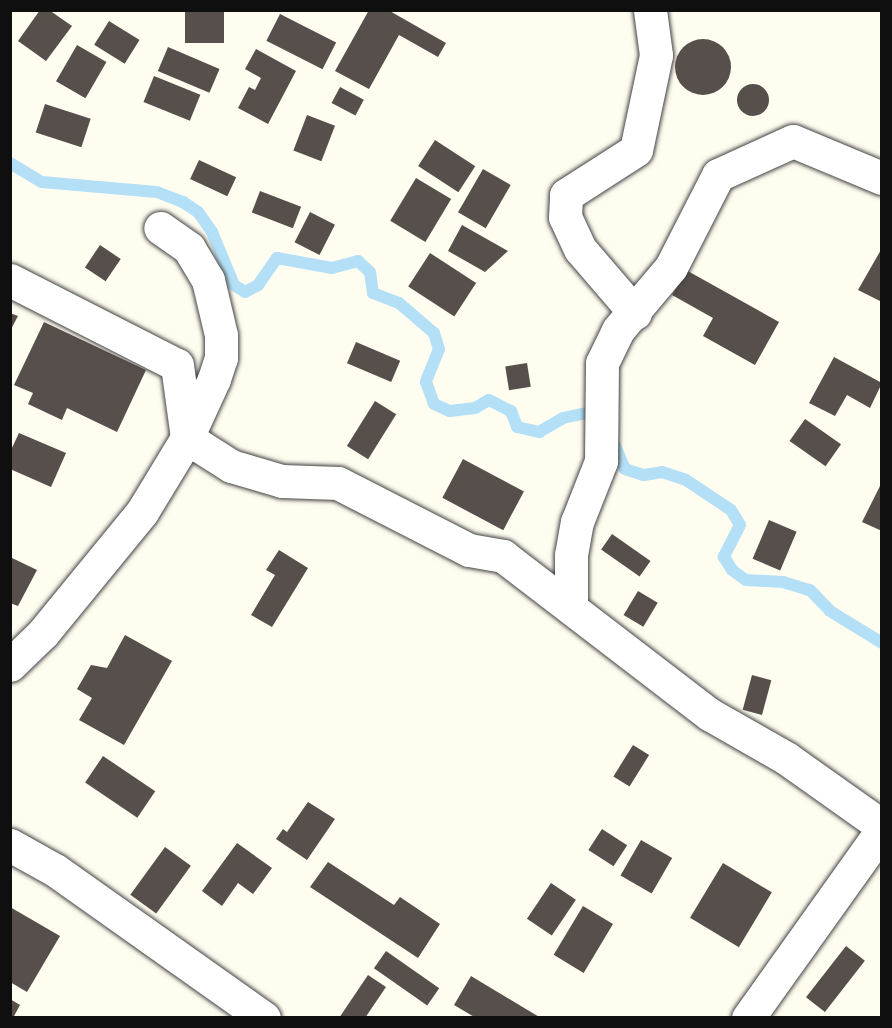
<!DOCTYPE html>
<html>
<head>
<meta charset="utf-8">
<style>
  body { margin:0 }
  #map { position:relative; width:892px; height:1028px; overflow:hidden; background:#fffcf0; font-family:Spectral,serif }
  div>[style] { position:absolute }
  .stream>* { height:12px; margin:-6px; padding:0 6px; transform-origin:6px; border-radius:6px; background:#b4e0f7 }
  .building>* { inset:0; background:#574f4b; transform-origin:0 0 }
  .round { border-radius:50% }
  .roads { filter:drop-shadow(0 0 2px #424242) drop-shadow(0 0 2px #424242) }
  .minor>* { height:33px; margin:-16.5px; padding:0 16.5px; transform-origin:16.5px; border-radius:16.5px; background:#fff }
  span { translate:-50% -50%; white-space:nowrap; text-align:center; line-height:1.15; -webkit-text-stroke:6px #fff; paint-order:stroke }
  .frame { position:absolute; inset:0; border:12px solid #0f0f0f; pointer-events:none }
</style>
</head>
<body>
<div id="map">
  <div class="stream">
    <div style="left:10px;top:163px;width:37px;rotate:31deg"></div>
    <div style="left:42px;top:182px;width:115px;rotate:5deg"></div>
    <div style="left:157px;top:192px;width:28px;rotate:21deg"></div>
    <div style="left:183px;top:202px;width:18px;rotate:34deg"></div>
    <div style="left:198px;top:212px;width:24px;rotate:55deg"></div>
    <div style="left:212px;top:232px;width:57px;rotate:67.5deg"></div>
    <div style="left:234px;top:285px;width:13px;rotate:32deg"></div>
    <div style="left:245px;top:292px;width:15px;rotate:-28deg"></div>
    <div style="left:258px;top:285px;width:33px;rotate:-55deg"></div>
    <div style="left:277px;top:258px;width:56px;rotate:10.3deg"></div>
    <div style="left:332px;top:268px;width:27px;rotate:-15deg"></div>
    <div style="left:358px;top:261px;width:16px;rotate:43deg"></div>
    <div style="left:370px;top:272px;width:21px;rotate:82deg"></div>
    <div style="left:373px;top:293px;width:28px;rotate:21deg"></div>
    <div style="left:399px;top:303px;width:46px;rotate:40.6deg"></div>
    <div style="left:434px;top:333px;width:17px;rotate:73deg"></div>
    <div style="left:439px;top:349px;width:35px;rotate:112deg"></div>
    <div style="left:426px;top:382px;width:23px;rotate:70deg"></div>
    <div style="left:434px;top:404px;width:17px;rotate:24deg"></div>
    <div style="left:450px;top:411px;width:25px;rotate:-7deg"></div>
    <div style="left:475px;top:408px;width:16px;rotate:-30deg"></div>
    <div style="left:489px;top:400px;width:25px;rotate:27deg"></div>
    <div style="left:511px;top:411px;width:17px;rotate:69deg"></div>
    <div style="left:517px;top:427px;width:23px;rotate:13deg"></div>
    <div style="left:539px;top:432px;width:28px;rotate:-30deg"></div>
    <div style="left:563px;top:418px;width:38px;rotate:-12deg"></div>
    <div style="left:613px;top:441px;width:30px;rotate:67deg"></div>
    <div style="left:625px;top:469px;width:20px;rotate:18deg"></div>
    <div style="left:644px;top:475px;width:18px;rotate:-9deg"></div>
    <div style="left:662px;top:472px;width:25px;rotate:18deg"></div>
    <div style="left:686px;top:480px;width:54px;rotate:33.7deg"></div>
    <div style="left:731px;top:510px;width:17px;rotate:59deg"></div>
    <div style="left:740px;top:525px;width:36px;rotate:117deg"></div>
    <div style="left:724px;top:557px;width:15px;rotate:58deg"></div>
    <div style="left:732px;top:570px;width:17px;rotate:36deg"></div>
    <div style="left:746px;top:580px;width:37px;rotate:3deg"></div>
    <div style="left:783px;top:582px;width:28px;rotate:17deg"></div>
    <div style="left:810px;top:590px;width:29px;rotate:46deg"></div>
    <div style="left:830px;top:611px;width:61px;rotate:31.6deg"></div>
  </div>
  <div class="building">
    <div style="clip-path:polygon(40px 10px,49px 10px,72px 26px,46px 61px,18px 41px)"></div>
    <div style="left:185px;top:10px;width:39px;height:33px"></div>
    <div style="clip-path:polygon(369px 10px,388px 10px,446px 43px,438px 57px,399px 35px,369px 89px,335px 71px)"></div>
    <div style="left:280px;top:14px;width:63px;height:30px;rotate:27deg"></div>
    <div style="left:109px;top:21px;width:36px;height:28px;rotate:32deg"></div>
    <div class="round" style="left:675px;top:39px;width:56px;height:56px"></div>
    <div style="left:77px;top:45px;width:34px;height:42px;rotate:30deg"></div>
    <div style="left:168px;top:47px;width:56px;height:26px;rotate:23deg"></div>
    <div style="clip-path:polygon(256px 49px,296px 71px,268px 124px,238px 108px,249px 87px,255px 90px,261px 78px,245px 69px)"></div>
    <div style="left:154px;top:76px;width:50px;height:28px;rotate:22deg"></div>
    <div class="round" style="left:737px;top:84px;width:32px;height:32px"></div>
    <div style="left:340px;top:87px;width:27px;height:18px;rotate:28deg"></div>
    <div style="left:45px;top:104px;width:48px;height:30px;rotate:18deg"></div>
    <div style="left:307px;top:115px;width:30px;height:38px;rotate:21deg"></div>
    <div style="left:435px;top:140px;width:48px;height:31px;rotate:33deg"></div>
    <div style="left:199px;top:160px;width:41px;height:21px;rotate:25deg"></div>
    <div style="left:483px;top:169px;width:32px;height:50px;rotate:30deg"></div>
    <div style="left:416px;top:178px;width:41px;height:50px;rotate:31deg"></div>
    <div style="left:260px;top:191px;width:44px;height:23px;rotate:21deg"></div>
    <div style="left:310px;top:212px;width:28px;height:34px;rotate:27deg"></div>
    <div style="clip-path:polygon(462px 225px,508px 251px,485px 272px,448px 251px)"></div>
    <div style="left:100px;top:245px;width:25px;height:27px;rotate:34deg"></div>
    <div style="clip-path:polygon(882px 248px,882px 302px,858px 290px)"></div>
    <div style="left:430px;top:253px;width:55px;height:40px;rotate:33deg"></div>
    <div style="clip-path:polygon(686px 270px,779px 322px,755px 365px,703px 336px,713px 318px,672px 295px)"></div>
    <div style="clip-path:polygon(10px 313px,18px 316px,10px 331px)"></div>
    <div style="clip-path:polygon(44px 322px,146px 370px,117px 432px,67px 408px,62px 420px,28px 404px,33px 393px,14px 385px)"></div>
    <div style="left:356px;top:342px;width:48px;height:23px;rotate:23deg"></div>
    <div style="clip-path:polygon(834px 357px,882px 383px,870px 408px,847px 395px,835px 416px,809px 403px)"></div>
    <div style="left:527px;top:363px;width:24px;height:22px;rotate:81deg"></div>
    <div style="left:375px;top:401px;width:25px;height:53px;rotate:32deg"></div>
    <div style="left:805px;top:419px;width:44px;height:27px;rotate:35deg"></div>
    <div style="clip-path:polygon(19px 433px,66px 453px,51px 487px,10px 469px,10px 452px)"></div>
    <div style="left:463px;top:459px;width:69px;height:44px;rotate:28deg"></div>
    <div style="clip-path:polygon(882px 482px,882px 531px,862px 522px)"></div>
    <div style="left:769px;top:520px;width:30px;height:42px;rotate:23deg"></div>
    <div style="left:612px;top:534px;width:47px;height:19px;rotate:35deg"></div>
    <div style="clip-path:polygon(279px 550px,308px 568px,272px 627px,251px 615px,275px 575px,266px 570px)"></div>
    <div style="clip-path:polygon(10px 557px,37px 570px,18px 606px,10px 603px)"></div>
    <div style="left:638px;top:591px;width:23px;height:28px;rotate:31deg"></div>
    <div style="clip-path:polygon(125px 635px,172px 661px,124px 745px,79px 720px,92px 698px,77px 689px,91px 665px,107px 668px)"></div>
    <div style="left:752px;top:675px;width:20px;height:36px;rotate:15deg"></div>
    <div style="left:633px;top:745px;width:19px;height:37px;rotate:32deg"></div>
    <div style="left:103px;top:756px;width:63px;height:32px;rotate:34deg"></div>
    <div style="clip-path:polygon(308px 802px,335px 819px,307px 860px,276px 839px,283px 829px,287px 832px)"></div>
    <div style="left:602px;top:829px;width:30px;height:25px;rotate:33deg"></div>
    <div style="left:641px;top:840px;width:36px;height:41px;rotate:30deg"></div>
    <div style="clip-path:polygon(237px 843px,272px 868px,253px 894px,238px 883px,222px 906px,202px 891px)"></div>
    <div style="left:165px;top:847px;width:32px;height:59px;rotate:36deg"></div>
    <div style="clip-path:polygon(328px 862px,394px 905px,400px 897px,440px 924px,418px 958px,310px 887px)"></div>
    <div style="left:723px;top:863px;width:57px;height:64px;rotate:31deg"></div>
    <div style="left:551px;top:883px;width:30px;height:43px;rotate:34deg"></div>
    <div style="left:583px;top:906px;width:35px;height:57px;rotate:31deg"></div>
    <div style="clip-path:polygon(10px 907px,60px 936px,27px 992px,10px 982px)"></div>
    <div style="left:846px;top:946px;width:24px;height:65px;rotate:38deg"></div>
    <div style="left:386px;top:951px;width:65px;height:21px;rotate:35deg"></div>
    <div style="clip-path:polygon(368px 975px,386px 987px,365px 1018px,339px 1018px)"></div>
    <div style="clip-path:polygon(471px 976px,541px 1018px,476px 1018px,454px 1005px)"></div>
    <div style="clip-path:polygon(10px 999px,20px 1005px,13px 1018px,10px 1018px)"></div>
  </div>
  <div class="roads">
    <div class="minor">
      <div style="left:10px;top:280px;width:187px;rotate:27deg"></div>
      <div style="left:177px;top:365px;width:74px;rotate:82.2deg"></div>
      <div style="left:187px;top:438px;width:52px;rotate:32.5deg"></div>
      <div style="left:231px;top:466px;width:53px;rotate:16.4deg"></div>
      <div style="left:282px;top:481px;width:56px;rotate:2deg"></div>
      <div style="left:338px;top:483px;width:147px;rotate:27.1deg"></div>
      <div style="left:469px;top:550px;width:35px;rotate:10deg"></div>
      <div style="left:503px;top:556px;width:260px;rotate:37.5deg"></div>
      <div style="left:709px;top:714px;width:89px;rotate:29.7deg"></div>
      <div style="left:786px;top:758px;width:118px;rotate:35.3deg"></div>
      <div style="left:635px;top:313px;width:84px;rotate:-130.7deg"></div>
      <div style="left:580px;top:249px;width:35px;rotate:-115deg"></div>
      <div style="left:565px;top:217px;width:22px;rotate:-87deg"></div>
      <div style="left:566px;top:195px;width:83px;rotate:-32.7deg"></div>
      <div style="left:636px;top:150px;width:97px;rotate:-78.1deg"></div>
      <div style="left:656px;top:55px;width:45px;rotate:-97.6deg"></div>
      <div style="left:571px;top:606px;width:51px;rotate:-90deg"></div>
      <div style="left:571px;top:555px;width:34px;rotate:-80deg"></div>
      <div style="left:577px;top:522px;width:66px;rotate:-68.5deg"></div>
      <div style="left:601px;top:461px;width:98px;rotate:-89.4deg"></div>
      <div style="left:602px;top:363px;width:37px;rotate:-64deg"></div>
      <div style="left:618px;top:330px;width:82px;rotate:-49.9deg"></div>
      <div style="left:671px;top:267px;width:103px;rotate:-62.9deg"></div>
      <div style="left:718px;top:175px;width:82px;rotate:-24.4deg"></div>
      <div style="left:793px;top:141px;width:96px;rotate:22.6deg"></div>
      <div style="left:10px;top:665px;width:46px;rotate:-44.1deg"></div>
      <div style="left:43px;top:633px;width:156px;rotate:-50.7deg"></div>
      <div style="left:142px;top:512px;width:87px;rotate:-58.7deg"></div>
      <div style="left:187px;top:438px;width:65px;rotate:-65.4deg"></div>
      <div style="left:214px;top:379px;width:22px;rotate:-72deg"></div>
      <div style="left:221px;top:358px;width:23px;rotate:-90deg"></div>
      <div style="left:221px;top:335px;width:57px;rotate:-103.3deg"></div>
      <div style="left:208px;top:280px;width:37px;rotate:-121deg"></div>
      <div style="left:189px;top:248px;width:35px;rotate:-145deg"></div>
      <div style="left:10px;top:845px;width:51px;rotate:29.1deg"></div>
      <div style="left:55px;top:870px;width:256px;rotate:35.3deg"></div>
      <div style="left:748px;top:1018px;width:231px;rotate:-54.5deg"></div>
    </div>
  </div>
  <div class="frame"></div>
</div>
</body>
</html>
